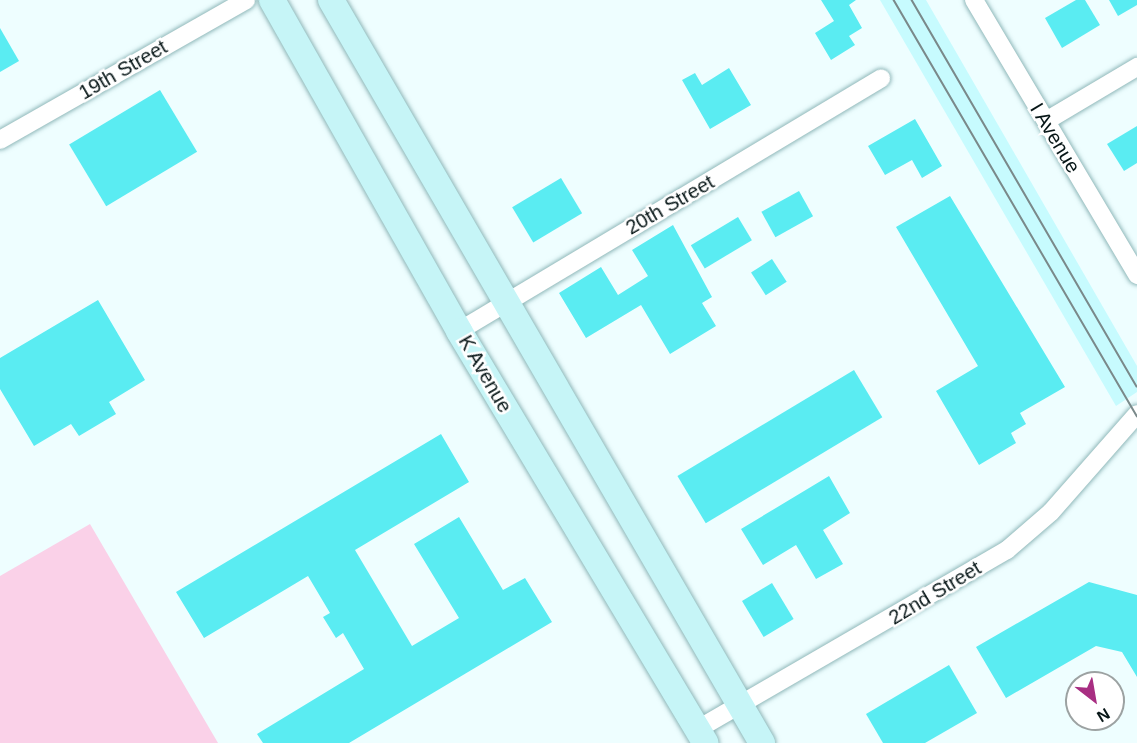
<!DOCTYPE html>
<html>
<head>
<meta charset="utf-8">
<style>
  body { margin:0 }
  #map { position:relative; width:1137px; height:743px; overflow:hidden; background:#eefeff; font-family:Helvetica,sans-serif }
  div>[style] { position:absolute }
  .built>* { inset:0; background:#c7fbfe }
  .green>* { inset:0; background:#fad1e8 }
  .building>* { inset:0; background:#5aecf2; transform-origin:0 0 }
  .roads { filter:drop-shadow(0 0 2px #90b8ba) drop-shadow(0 0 2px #90b8ba) }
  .street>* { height:18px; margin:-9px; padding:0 9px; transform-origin:9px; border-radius:9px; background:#fff }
  .secondary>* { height:26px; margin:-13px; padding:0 13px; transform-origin:13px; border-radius:13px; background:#c6f5f7 }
  .tram>* { height:1.5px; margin:-0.75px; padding:0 0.75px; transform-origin:0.75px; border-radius:0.75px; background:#7a898a }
  span { translate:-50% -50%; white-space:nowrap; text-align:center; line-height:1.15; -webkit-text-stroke:5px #fff; paint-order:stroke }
  .street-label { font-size:20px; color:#071617 }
  .north { position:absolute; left:1065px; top:671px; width:60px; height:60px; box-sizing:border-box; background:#fff; border:2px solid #9ca2a2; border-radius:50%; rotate:149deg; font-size:16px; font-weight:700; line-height:24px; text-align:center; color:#071617 }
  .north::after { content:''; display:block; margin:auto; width:21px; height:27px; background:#a82e82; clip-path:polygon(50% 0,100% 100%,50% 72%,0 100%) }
</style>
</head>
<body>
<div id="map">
  <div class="built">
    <div style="clip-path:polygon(880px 0,926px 0,1137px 366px,1137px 392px,1116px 406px)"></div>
  </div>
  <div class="green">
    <div style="clip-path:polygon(90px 524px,218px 743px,0 743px,0 576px)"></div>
  </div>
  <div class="building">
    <div style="clip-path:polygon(821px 0,856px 0,849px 5px,862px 28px,849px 36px,855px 45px,831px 60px,815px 33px,834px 21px)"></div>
    <div style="clip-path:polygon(1076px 0,1085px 0,1100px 25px,1062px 48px,1045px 18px)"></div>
    <div style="clip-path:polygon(1109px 0,1137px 0,1137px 5px,1118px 16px)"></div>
    <div style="clip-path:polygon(0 28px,19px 61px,0 72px)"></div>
    <div style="clip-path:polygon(729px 68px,751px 105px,710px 129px,682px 80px,695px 73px,702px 85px)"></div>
    <div style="left:160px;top:90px;width:72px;height:106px;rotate:59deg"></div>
    <div style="clip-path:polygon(915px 119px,942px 166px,922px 178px,912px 160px,885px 175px,868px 146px)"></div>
    <div style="clip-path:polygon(1137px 126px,1137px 163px,1124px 171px,1107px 144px)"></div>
    <div style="left:561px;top:178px;width:41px;height:57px;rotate:59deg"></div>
    <div style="left:799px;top:191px;width:29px;height:43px;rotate:61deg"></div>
    <div style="clip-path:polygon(950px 196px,1065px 387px,1020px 413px,1026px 424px,1011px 433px,1016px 443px,979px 465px,936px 391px,978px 366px,896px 227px)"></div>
    <div style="left:738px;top:217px;width:27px;height:55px;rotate:59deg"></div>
    <div style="clip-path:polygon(673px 225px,712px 297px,702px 303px,716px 326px,670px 354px,641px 305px,586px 338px,559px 293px,601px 267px,618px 295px,648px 276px,632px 250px)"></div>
    <div style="left:772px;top:259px;width:27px;height:25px;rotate:57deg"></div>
    <div style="clip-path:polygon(98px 300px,145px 380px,109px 402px,116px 414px,79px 436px,71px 424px,34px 446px,0 389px,0 358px)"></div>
    <div style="left:854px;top:370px;width:55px;height:206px;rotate:59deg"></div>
    <div style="clip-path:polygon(441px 434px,469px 482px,355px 550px,412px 646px,459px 618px,414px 544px,459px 517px,503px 590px,525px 578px,552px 622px,349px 743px,263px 743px,257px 734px,364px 669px,343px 633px,336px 638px,323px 617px,330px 613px,308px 576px,204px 638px,176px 592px)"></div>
    <div style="clip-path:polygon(829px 476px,850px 513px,823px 530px,843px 564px,816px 579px,796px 545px,763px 565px,741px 529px)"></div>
    <div style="clip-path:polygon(1089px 582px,1137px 595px,1137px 677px,1122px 652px,1096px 646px,1006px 698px,976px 647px)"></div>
    <div style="left:772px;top:583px;width:42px;height:35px;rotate:59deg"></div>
    <div style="clip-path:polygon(949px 665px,977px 713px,925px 743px,883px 743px,866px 714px)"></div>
  </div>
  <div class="roads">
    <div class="street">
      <div style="left:974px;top:0;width:320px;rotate:59.3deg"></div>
      <div style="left:1046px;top:121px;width:106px;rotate:-30.7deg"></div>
      <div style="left:0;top:140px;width:283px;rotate:-29.6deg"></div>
      <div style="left:459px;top:331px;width:492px;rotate:-30.9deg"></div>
      <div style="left:698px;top:729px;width:357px;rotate:-30.1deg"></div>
      <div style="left:1007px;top:550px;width:58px;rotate:-40.8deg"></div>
      <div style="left:1051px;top:512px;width:130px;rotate:-48.7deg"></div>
    </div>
    <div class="secondary">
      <div style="left:272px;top:0;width:380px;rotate:60.5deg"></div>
      <div style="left:459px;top:331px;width:480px;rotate:59.1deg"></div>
      <div style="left:331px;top:0;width:859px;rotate:59.88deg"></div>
    </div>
  </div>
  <div class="tram">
    <div style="left:894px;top:0;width:482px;rotate:59.7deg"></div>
    <div style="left:912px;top:0;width:447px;rotate:59.8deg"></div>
  </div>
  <div class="street-label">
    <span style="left:123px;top:70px;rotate:-30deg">19th Street</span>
    <span style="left:1055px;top:138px;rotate:59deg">I Avenue</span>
    <span style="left:670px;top:205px;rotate:-30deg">20th Street</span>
    <span style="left:485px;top:374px;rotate:60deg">K Avenue</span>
    <span style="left:935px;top:593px;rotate:-31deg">22nd Street</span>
  </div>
  <div class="north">N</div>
</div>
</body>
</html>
